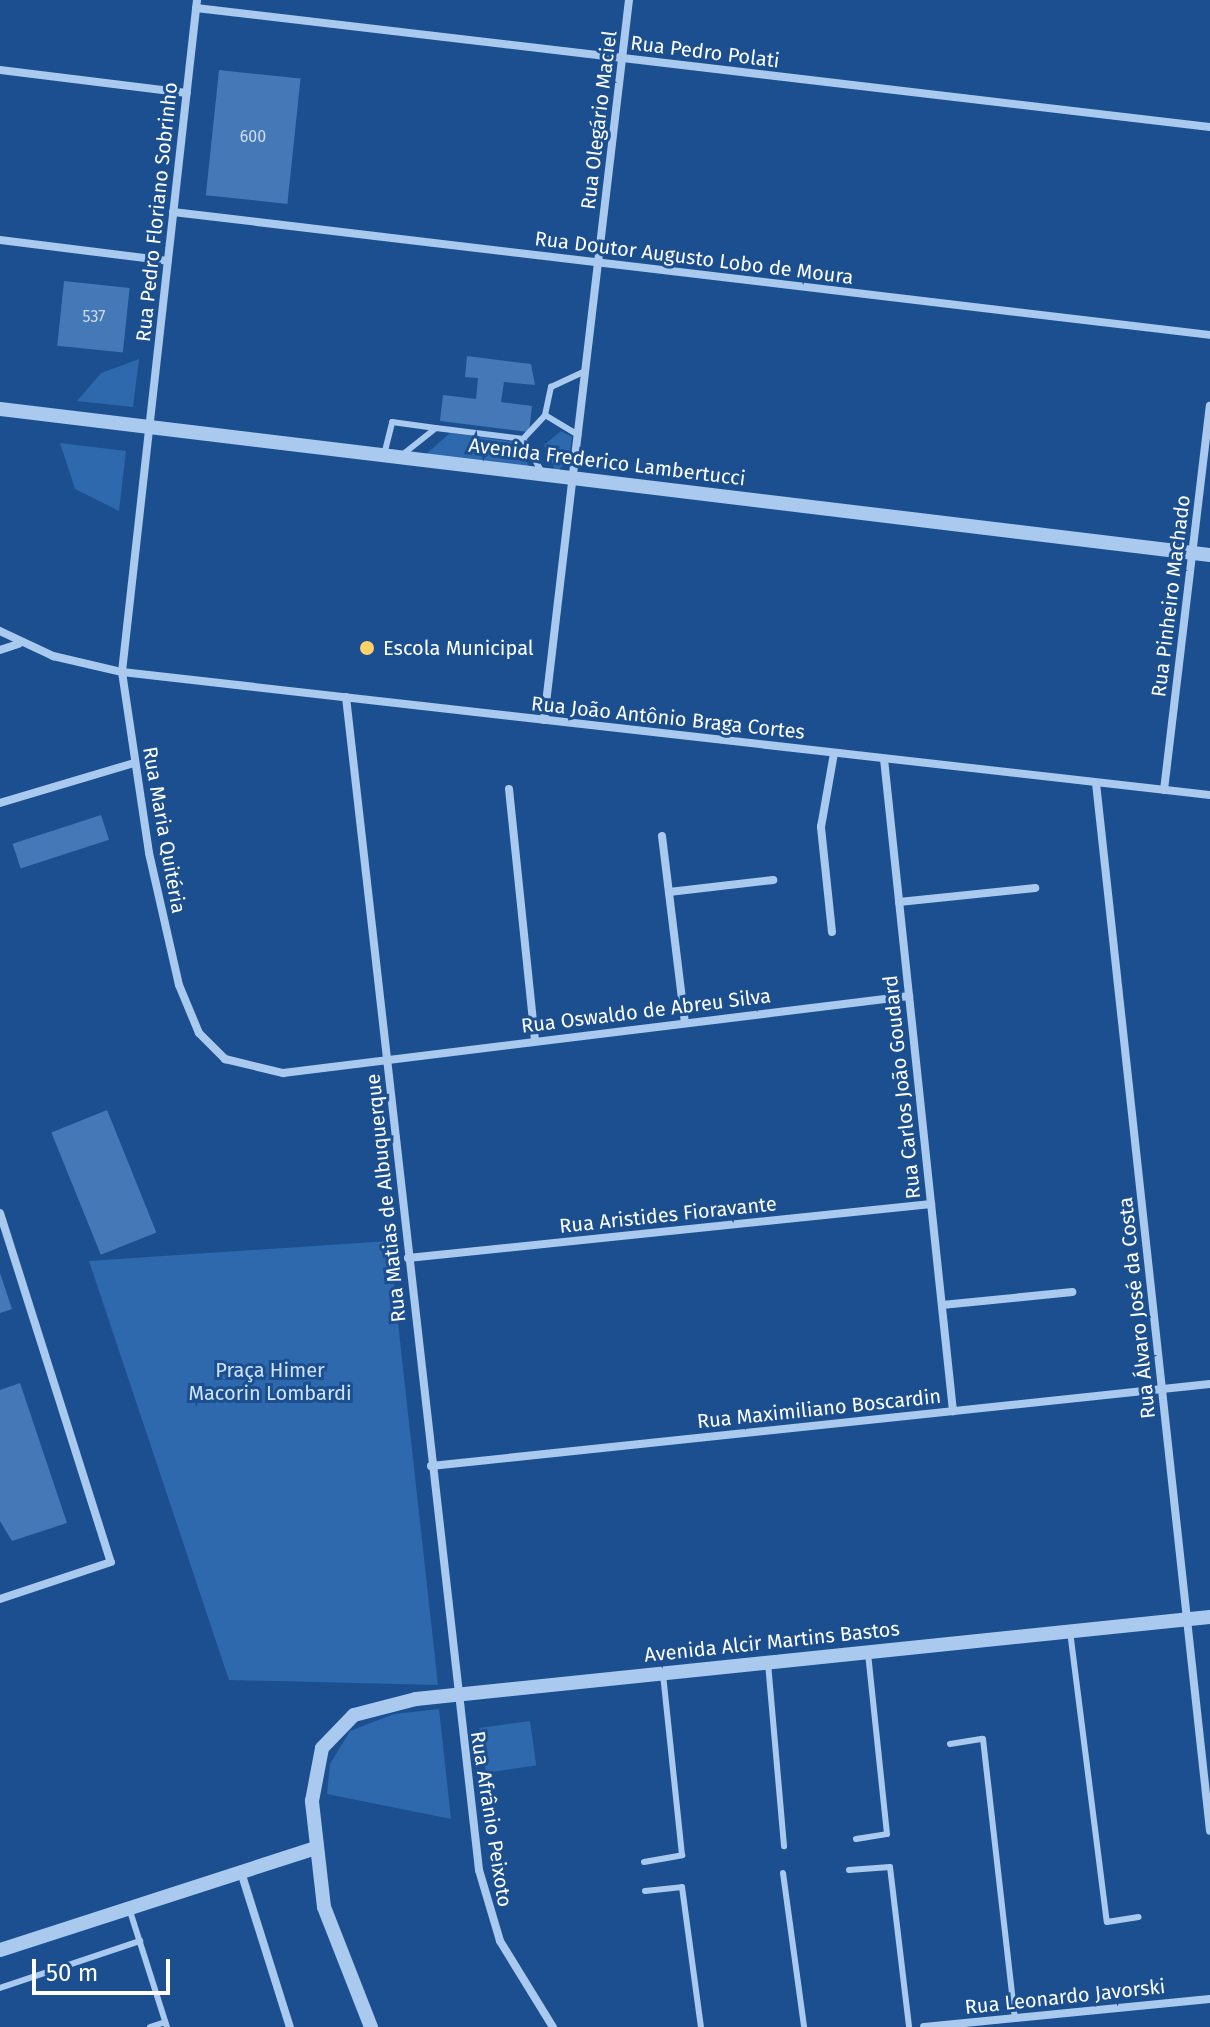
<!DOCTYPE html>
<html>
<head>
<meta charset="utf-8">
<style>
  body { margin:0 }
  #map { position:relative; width:1210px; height:2027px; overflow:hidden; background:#1b4f8f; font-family:"Fira Sans",sans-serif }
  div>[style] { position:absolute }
  .green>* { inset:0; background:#2e69ad; transform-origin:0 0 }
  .building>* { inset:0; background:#4478b7; transform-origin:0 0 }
  .service>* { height:6px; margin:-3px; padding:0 3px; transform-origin:3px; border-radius:3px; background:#a9c9ee }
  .minor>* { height:8px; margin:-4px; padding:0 4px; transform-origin:4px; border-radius:4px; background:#a9c9ee }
  .tertiary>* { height:14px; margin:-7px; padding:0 7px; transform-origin:7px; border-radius:7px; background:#a9c9ee }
  .dots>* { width:22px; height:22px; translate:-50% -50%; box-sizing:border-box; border:4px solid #1b4f8f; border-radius:50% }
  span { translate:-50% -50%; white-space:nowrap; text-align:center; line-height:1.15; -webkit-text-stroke:6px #1b4f8f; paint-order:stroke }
  .number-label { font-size:16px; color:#d0dded }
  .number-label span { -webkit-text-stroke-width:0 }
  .street-label { font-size:20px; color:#fff }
  .poi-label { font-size:20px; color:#fff }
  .left { translate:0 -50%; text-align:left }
  .park-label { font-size:20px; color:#cfe3fa }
  .scale { position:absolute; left:32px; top:1959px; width:138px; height:36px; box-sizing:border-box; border:4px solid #fff; border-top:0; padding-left:10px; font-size:24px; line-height:28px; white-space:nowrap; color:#fff; -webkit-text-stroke:6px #1b4f8f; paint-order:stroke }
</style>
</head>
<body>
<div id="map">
  <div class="green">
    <div style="clip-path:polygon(139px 359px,133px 407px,77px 401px,101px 373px)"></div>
    <div style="clip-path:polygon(561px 431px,572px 437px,569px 460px,556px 472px,544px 445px)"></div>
    <div style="clip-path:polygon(450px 433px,516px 442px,531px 470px,423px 457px)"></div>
    <div style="clip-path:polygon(60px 443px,126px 451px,119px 511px,75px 489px)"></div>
    <div style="clip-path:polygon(389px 1241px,438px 1685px,229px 1680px,89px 1261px)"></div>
    <div style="clip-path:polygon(439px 1709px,451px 1819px,327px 1794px,330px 1764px,350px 1731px,394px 1714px)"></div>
    <div style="left:530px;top:1721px;width:45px;height:51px;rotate:82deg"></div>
  </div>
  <div class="building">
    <div style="left:219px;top:70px;width:82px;height:126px;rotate:6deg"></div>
    <div style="left:64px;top:281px;width:66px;height:65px;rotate:6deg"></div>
    <div style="clip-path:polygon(467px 356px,531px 364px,535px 385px,504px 382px,501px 402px,532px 406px,529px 432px,440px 421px,443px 395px,476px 399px,478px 378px,465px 377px)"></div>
    <div style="left:101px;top:815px;width:26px;height:93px;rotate:72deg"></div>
    <div style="left:107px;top:1110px;width:132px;height:60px;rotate:68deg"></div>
    <div style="clip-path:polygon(0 1273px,12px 1309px,0 1313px)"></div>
    <div style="clip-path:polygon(20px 1383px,67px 1523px,12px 1541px,0 1521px,0 1390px)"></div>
  </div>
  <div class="service">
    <div style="left:545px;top:415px;width:39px;rotate:31deg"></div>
    <div style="left:523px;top:439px;width:40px;rotate:60.3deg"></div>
    <div style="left:384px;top:455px;width:34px;rotate:-76deg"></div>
    <div style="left:392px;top:422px;width:44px;rotate:7.8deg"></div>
    <div style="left:402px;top:455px;width:43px;rotate:-38.5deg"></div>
    <div style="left:436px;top:428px;width:88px;rotate:7.2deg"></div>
    <div style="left:523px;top:439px;width:33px;rotate:-47deg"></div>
    <div style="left:545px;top:415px;width:29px;rotate:-78deg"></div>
    <div style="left:551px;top:387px;width:38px;rotate:-25deg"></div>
    <div style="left:1070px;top:1631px;width:293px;rotate:82.8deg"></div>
    <div style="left:1107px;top:1922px;width:32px;rotate:-9deg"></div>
    <div style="left:768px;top:1663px;width:184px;rotate:85deg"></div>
    <div style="left:950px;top:1744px;width:33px;rotate:-9deg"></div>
    <div style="left:983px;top:1739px;width:281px;rotate:83.5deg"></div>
    <div style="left:856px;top:1839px;width:31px;rotate:-9deg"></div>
    <div style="left:887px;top:1834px;width:183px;rotate:-96deg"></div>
    <div style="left:644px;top:1862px;width:39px;rotate:-10deg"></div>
    <div style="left:682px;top:1855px;width:182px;rotate:-96deg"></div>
    <div style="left:849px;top:1870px;width:41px;rotate:-4.2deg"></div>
    <div style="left:890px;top:1867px;width:161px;rotate:83.2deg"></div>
    <div style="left:783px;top:1873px;width:155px;rotate:82.2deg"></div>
    <div style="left:645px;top:1891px;width:37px;rotate:-6deg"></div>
    <div style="left:682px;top:1887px;width:141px;rotate:82.3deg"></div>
    <div style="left:129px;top:1908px;width:125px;rotate:72.3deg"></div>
    <div style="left:0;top:1988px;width:148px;rotate:-18.6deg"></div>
    <div style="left:150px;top:2027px;width:16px;rotate:-18deg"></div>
  </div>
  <div class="minor">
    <div style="left:197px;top:0;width:676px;rotate:96.37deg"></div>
    <div style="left:122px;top:672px;width:183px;rotate:81.5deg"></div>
    <div style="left:149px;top:853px;width:135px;rotate:77.2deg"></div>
    <div style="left:179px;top:985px;width:52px;rotate:67.4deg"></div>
    <div style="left:199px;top:1033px;width:37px;rotate:45deg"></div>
    <div style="left:225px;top:1059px;width:60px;rotate:13.6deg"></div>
    <div style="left:283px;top:1073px;width:631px;rotate:-7.01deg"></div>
    <div style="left:196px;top:8px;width:1021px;rotate:6.69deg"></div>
    <div style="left:0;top:70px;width:188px;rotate:7deg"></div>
    <div style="left:173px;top:212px;width:1044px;rotate:6.76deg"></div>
    <div style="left:0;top:240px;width:169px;rotate:7.1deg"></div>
    <div style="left:0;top:631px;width:59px;rotate:25.3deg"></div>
    <div style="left:53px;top:656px;width:71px;rotate:13.1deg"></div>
    <div style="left:122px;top:672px;width:1095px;rotate:6.45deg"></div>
    <div style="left:0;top:650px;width:20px;rotate:-18deg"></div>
    <div style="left:346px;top:697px;width:1181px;rotate:83.53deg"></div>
    <div style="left:479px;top:1870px;width:74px;rotate:73.5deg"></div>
    <div style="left:500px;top:1941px;width:101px;rotate:58.4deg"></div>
    <div style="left:544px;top:720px;width:725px;rotate:-83.27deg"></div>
    <div style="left:884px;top:759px;width:656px;rotate:83.96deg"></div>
    <div style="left:1096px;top:783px;width:1054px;rotate:83.79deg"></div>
    <div style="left:509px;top:789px;width:252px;rotate:84.1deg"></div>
    <div style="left:1164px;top:790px;width:387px;rotate:-83.2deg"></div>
    <div style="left:0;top:803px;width:140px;rotate:-16.6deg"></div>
    <div style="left:662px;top:836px;width:188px;rotate:83deg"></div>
    <div style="left:669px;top:892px;width:105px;rotate:-6.6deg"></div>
    <div style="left:899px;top:902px;width:137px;rotate:-5.9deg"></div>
    <div style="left:832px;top:932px;width:106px;rotate:-96deg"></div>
    <div style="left:821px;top:827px;width:75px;rotate:-80deg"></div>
    <div style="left:0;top:1213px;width:366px;rotate:72.4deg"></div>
    <div style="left:111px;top:1562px;width:117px;rotate:161.6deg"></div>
    <div style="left:408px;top:1258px;width:526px;rotate:-5.89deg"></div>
    <div style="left:942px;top:1305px;width:131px;rotate:-5.7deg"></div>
    <div style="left:431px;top:1466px;width:783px;rotate:-6.01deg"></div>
    <div style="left:241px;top:1872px;width:163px;rotate:72.5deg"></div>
    <div style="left:924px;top:2027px;width:287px;rotate:-5.6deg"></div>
  </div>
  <div class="tertiary">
    <div style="left:0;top:409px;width:1219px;rotate:6.88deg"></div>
    <div style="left:0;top:1950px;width:331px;rotate:-17.9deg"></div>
    <div style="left:371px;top:2027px;width:129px;rotate:-111.4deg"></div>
    <div style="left:324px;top:1907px;width:107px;rotate:-96.5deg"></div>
    <div style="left:312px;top:1801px;width:54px;rotate:-79.3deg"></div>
    <div style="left:322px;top:1748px;width:46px;rotate:-45.9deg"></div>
    <div style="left:354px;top:1715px;width:64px;rotate:-14.5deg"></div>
    <div style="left:416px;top:1699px;width:798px;rotate:-5.9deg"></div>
  </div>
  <div class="dots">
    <div style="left:367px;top:648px;background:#ffd166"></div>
  </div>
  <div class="number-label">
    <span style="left:253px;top:137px">600</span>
    <span style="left:94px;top:317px">537</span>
  </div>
  <div class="street-label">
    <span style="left:705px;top:52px;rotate:7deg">Rua Pedro Polati</span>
    <span style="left:599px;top:120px;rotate:-83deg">Rua Olegário Maciel</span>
    <span style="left:157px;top:212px;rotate:-84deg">Rua Pedro Floriano Sobrinho</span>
    <span style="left:694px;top:258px;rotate:7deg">Rua Doutor Augusto Lobo de Moura</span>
    <span style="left:607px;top:462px;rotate:7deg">Avenida Frederico Lambertucci</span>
    <span style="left:1171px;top:596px;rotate:-83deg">Rua Pinheiro Machado</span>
    <span style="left:668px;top:718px;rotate:6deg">Rua João Antônio Braga Cortes</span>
    <span style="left:164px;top:830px;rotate:80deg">Rua Maria Quitéria</span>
    <span style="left:646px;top:1011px;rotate:-7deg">Rua Oswaldo de Abreu Silva</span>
    <span style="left:902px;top:1087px;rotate:-96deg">Rua Carlos João Goudard</span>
    <span style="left:386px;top:1198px;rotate:-96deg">Rua Matias de Albuquerque</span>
    <span style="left:668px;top:1215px;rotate:-6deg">Rua Aristides Fioravante</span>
    <span style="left:1137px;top:1308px;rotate:-96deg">Rua Álvaro José da Costa</span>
    <span style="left:819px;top:1409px;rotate:-6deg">Rua Maximiliano Boscardin</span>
    <span style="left:772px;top:1642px;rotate:-6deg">Avenida Alcir Martins Bastos</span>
    <span style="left:491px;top:1819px;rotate:81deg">Rua Afrânio Peixoto</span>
    <span style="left:1065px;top:1997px;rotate:-6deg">Rua Leonardo Javorski</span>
  </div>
  <div class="poi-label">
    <span class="left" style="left:383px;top:648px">Escola Municipal</span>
  </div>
  <div class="park-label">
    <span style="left:270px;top:1382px">Praça Himer<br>Macorin Lombardi</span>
  </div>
  <div class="scale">50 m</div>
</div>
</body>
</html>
